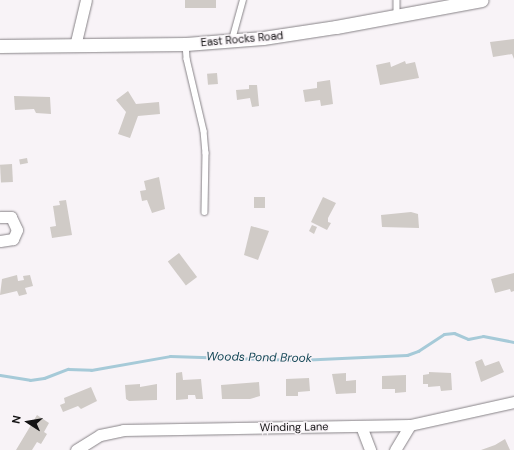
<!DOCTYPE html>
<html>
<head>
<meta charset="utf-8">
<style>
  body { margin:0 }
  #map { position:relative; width:514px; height:450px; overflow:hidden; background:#f8f3f7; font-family:"DM Sans",sans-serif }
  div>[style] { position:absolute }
  .stream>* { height:3px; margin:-1.5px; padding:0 1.5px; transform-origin:1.5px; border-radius:1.5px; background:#a6cad8 }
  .building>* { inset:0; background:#d0cbc7; transform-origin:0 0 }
  .roads { filter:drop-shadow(0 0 1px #878387) drop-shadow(0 0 1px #878387) }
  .service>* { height:5.5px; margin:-2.75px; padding:0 2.75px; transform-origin:2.75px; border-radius:2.75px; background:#fff }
  .minor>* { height:11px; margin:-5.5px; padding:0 5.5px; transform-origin:5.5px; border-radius:5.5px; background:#fff }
  .tertiary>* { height:13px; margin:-6.5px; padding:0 6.5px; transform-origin:6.5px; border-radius:6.5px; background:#fff }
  span { translate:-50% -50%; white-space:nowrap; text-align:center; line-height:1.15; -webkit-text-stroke:3px #f8f3f7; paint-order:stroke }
  .street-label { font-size:11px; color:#141314 }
  .water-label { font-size:12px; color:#164858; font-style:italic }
  .north { position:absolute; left:8px; top:402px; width:40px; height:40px; -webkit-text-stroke:3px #f8f3f7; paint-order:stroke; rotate:282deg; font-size:11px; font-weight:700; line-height:16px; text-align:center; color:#141314 }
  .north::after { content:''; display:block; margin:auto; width:14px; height:18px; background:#141314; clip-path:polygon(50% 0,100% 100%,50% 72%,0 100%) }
</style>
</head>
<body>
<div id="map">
  <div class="stream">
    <div style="left:0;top:375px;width:30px;rotate:9deg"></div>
    <div style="left:30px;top:380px;width:14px;rotate:-8deg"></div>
    <div style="left:44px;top:378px;width:26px;rotate:-21deg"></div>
    <div style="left:68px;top:369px;width:23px;rotate:2deg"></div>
    <div style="left:91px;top:370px;width:80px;rotate:-10deg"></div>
    <div style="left:170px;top:356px;width:128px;rotate:1.8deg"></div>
    <div style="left:298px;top:360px;width:109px;rotate:-2.6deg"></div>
    <div style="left:407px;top:355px;width:12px;rotate:-20deg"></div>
    <div style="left:418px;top:351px;width:31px;rotate:-33deg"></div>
    <div style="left:444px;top:334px;width:10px;rotate:-6deg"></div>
    <div style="left:454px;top:333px;width:15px;rotate:23deg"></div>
    <div style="left:468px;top:339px;width:15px;rotate:-11deg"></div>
    <div style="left:483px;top:336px;width:32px;rotate:11deg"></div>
  </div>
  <div class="building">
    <div style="left:185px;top:0;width:31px;height:8px"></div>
    <div style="clip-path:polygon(514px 39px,514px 59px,512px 54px,493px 57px,490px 42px)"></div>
    <div style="clip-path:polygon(405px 61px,406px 64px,415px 62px,419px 78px,380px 85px,376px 65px,390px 62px,391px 67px)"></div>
    <div style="left:217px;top:73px;width:11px;height:10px;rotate:85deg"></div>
    <div style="clip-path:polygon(330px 80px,333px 104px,321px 106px,320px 100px,305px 102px,303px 90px,317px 88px,317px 82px)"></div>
    <div style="clip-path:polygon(249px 85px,257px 85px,259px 106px,252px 107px,250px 98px,237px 100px,236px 90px,249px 89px)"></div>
    <div style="clip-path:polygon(128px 91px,136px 104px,159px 102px,160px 114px,138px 116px,130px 138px,118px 134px,126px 112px,116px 100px)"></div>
    <div style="clip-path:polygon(14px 96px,50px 97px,51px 114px,36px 113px,34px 109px,15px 110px)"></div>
    <div style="left:27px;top:158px;width:5px;height:8px;rotate:79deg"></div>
    <div style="left:12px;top:164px;width:18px;height:12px;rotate:87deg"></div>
    <div style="clip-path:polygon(159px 177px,165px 209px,152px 213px,147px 200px,142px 201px,140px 191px,146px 190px,144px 181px)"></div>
    <div style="left:254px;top:197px;width:11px;height:11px"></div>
    <div style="clip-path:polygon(323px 197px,336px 203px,328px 218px,328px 222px,331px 223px,327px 230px,311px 222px)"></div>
    <div style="clip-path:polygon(66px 200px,72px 235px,52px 238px,50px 227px,56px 226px,53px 206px,60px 205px,59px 201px)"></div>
    <div style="clip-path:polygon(411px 212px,418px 214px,419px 228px,382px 227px,381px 215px)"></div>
    <div style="clip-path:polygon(312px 225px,317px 227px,314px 234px,309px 231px)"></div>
    <div style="clip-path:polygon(251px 226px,269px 231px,258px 260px,244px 255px)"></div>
    <div style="left:179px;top:253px;width:30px;height:14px;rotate:53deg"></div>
    <div style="clip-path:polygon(514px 273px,514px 291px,511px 292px,510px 289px,495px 293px,491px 279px)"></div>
    <div style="clip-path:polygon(17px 275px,18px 281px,24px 280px,23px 276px,30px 275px,33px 286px,25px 288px,27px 294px,19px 296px,17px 291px,0 295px,2px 279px)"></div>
    <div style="clip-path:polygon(482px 359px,485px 366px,499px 361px,504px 372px,481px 382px,475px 362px)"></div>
    <div style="clip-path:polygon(182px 372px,183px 380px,201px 379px,203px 399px,196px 399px,195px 395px,188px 395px,188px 399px,176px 400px,176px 373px)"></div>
    <div style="clip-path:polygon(429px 372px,451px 373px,452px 390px,441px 391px,440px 386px,428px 387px,428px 384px,423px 384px,423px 375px,429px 374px)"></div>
    <div style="clip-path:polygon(346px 373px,346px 381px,356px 380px,356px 393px,336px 394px,332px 374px)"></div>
    <div style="clip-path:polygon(406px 375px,406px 392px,395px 393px,395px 389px,382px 389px,382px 376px)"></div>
    <div style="clip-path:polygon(309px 378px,310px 391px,298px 392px,298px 396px,286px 396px,286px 379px)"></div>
    <div style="clip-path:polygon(259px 382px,260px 396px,250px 399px,222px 399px,221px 385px)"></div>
    <div style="clip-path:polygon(140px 384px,140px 387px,157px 384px,157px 400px,129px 401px,126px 399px,125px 385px)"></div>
    <div style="clip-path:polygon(91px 387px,97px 401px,81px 409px,78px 406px,63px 412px,60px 405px,65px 403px,64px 398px)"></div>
    <div style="clip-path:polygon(37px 415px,49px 423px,44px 432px,47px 434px,41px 444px,37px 442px,32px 450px,16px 450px)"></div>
    <div style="clip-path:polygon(505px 439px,510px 450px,481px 450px,495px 445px)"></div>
  </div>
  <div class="roads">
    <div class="service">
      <div style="left:397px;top:0;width:16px;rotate:90deg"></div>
      <div style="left:232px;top:40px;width:41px;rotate:-74.6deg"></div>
      <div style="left:186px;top:44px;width:15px;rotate:86deg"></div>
      <div style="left:187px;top:59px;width:74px;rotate:76.7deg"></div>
      <div style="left:204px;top:131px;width:22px;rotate:85deg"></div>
      <div style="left:206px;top:153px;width:59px;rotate:91deg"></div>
    </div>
    <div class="minor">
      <div style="left:75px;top:46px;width:47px;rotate:-76.6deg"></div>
      <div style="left:0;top:217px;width:11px"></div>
      <div style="left:11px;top:217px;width:14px;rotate:65deg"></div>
      <div style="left:17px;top:230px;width:10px;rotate:114deg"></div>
      <div style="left:13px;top:239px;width:13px;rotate:171deg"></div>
      <div style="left:361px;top:426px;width:26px;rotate:69deg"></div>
      <div style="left:76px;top:450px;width:28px;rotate:-32deg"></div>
      <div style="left:100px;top:435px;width:24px;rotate:-12deg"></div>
      <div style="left:123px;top:430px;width:287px;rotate:-1deg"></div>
      <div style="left:410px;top:425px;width:107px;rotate:-12.5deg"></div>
      <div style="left:395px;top:450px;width:29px;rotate:-59deg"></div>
    </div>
    <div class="tertiary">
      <div style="left:0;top:46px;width:186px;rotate:-0.6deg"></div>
      <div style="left:186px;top:44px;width:77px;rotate:-4.5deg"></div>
      <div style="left:263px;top:38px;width:74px;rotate:-8.6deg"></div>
      <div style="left:336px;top:27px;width:148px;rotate:-10.5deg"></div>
    </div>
  </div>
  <div class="street-label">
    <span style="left:242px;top:39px;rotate:-5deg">East Rocks Road</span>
    <span style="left:294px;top:427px;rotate:-1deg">Winding Lane</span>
  </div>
  <div class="water-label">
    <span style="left:259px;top:358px;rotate:1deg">Woods Pond Brook</span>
  </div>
  <div class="north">N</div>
</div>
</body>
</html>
